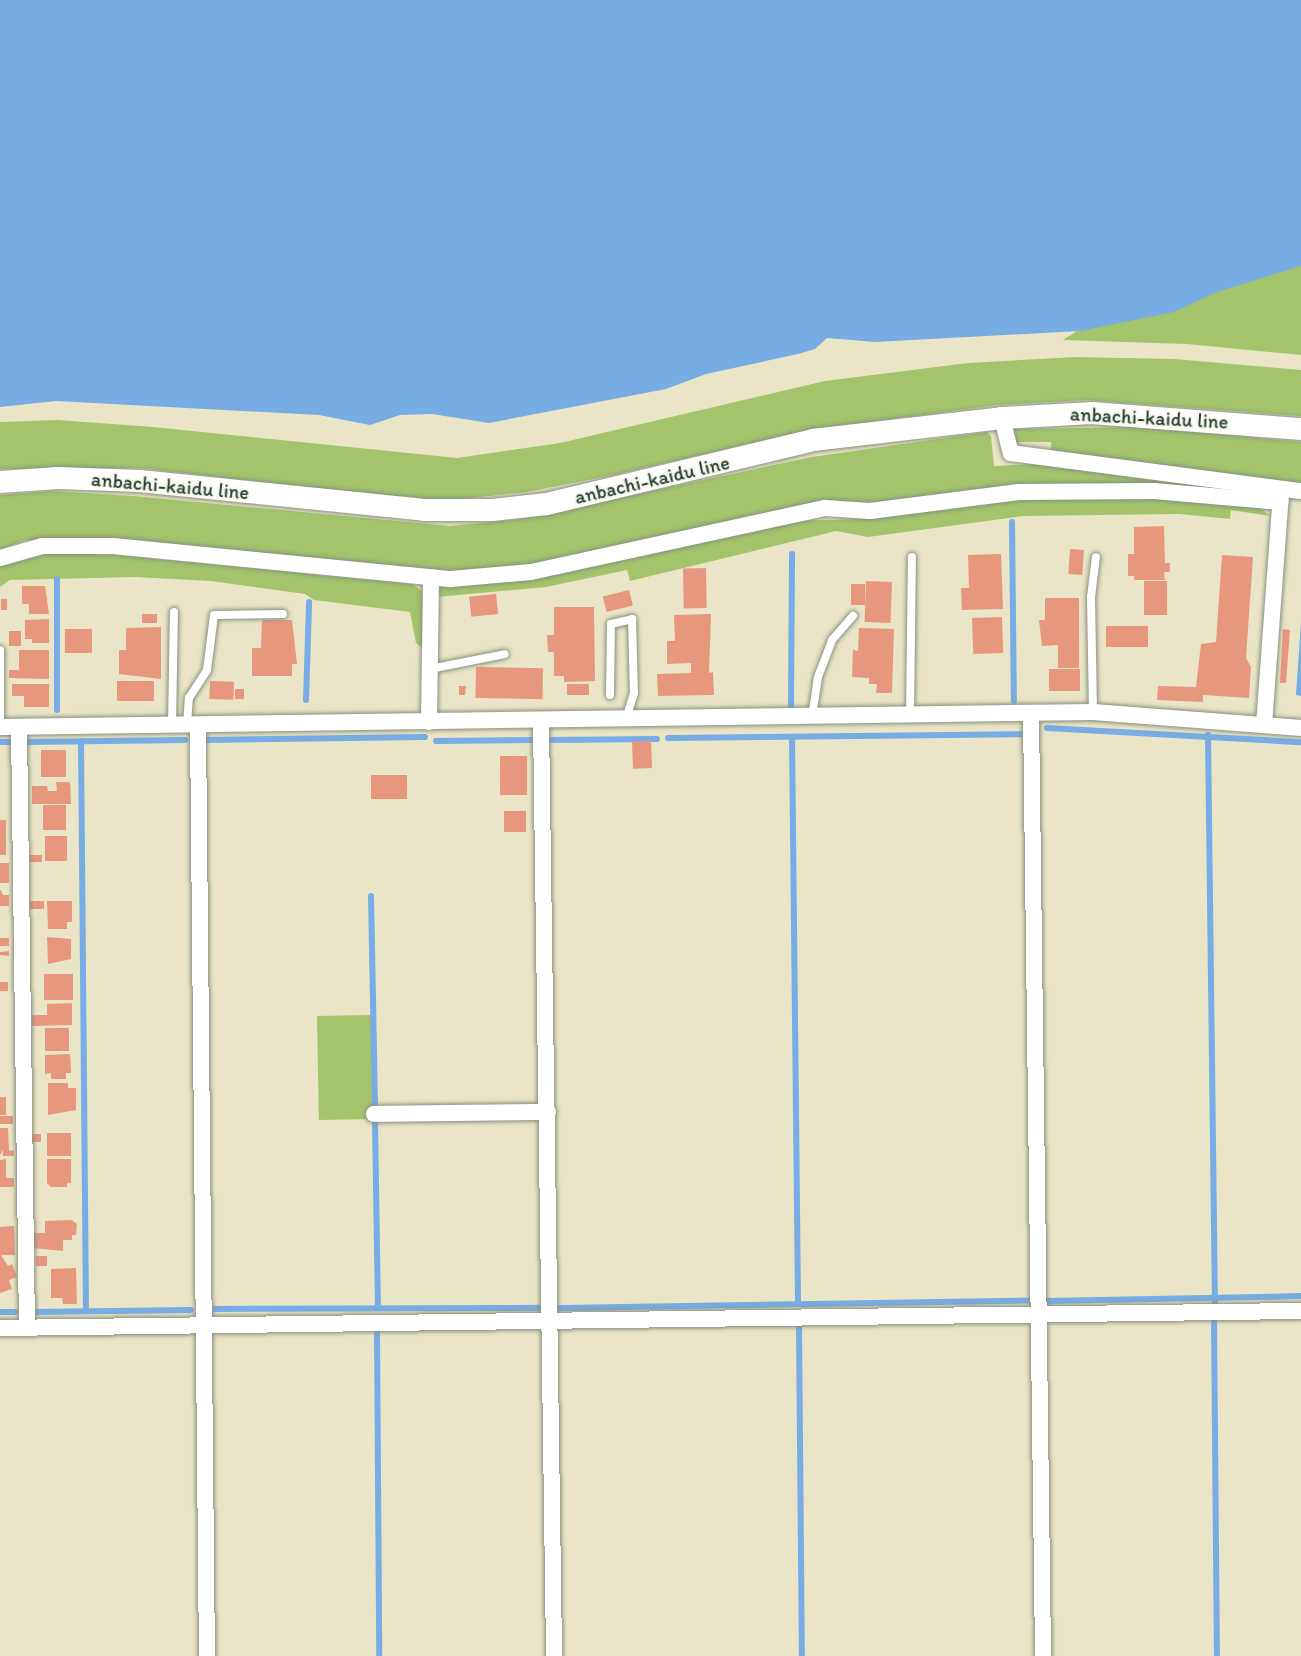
<!DOCTYPE html>
<html>
<head>
<meta charset="utf-8">
<style>
  body { margin:0 }
  #map { position:relative; width:1301px; height:1656px; overflow:hidden; background:#ebe5c7; font-family:Itim,sans-serif }
  div>[style] { position:absolute }
  .green>* { inset:0; background:#a4c46c; transform-origin:0 0 }
  .water>* { inset:0; background:#77ace4 }
  .stream>* { height:6px; margin:-3px; padding:0 3px; transform-origin:3px; border-radius:3px; background:#77ace4 }
  .building>* { inset:0; background:#e7977e; transform-origin:0 0 }
  .roads { filter:drop-shadow(0 0 2px #85917e) drop-shadow(0 0 2px #85917e) }
  .service>* { height:8px; margin:-4px; padding:0 4px; transform-origin:4px; border-radius:4px; background:#fff }
  .minor>* { height:16px; margin:-8px; padding:0 8px; transform-origin:8px; border-radius:8px; background:#fff }
  .secondary>* { height:22px; margin:-11px; padding:0 11px; transform-origin:11px; border-radius:11px; background:#fff }
  span { translate:-50% -50%; white-space:nowrap; text-align:center; line-height:1.15; -webkit-text-stroke:4.5px #fbf7ec; paint-order:stroke }
  .street-label { font-size:20px; color:#1f3d34 }
</style>
</head>
<body>
<div id="map">
  <div class="green">
    <div style="clip-path:polygon(1301px 186px,1301px 355px,1187px 344px,1063px 340px)"></div>
    <div style="clip-path:polygon(1075px 357px,1174px 359px,1301px 370px,1301px 416px,1086px 400px,997px 405px,809px 430px,613px 475px,527px 492px,461px 499px,405px 499px,141px 468px,0 469px,0 422px,58px 420px,153px 427px,457px 458px,560px 443px,825px 381px,968px 363px)"></div>
    <div style="clip-path:polygon(1137px 427px,1301px 442px,1301px 487px,1051px 453px,1051px 442px,1016px 442px,1014px 429px)"></div>
    <div style="clip-path:polygon(987px 432px,991px 436px,994px 466px,1053px 463px,1203px 485px,1203px 488px,870px 504px,830px 500px,534px 566px,461px 573px,115px 542px,25px 540px,0 550px,0 495px,52px 491px,133px 496px,450px 526px,520px 519px,812px 457px)"></div>
    <div style="clip-path:polygon(1152px 497px,1259px 507px,1270px 516px,1231px 510px,1230px 519px,1179px 514px,1024px 516px,868px 537px,836px 531px,630px 581px,627px 570px,546px 587px,436px 597px,439px 585px,791px 521px,861px 519px,1018px 498px)"></div>
    <div style="clip-path:polygon(53px 553px,115px 555px,413px 584px,424px 593px,424px 649px,416px 643px,410px 612px,314px 600px,305px 594px,211px 581px,134px 577px,10px 580px,0 587px,0 564px)"></div>
    <div style="left:372px;top:1015px;width:104px;height:55px;rotate:89deg"></div>
  </div>
  <div class="water">
    <div style="clip-path:polygon(0 0,1301px 0,1301px 266px,1217px 292px,1174px 312px,1080px 331px,875px 342px,827px 338px,815px 349px,798px 354px,706px 374px,666px 389px,489px 423px,432px 414px,400px 415px,370px 425px,319px 415px,56px 401px,0 407px)"></div>
    <div style="clip-path:polygon(1301px 622px,1301px 696px,1296px 695px)"></div>
  </div>
  <div class="stream">
    <div style="left:1012px;top:522px;width:179px;rotate:89.4deg"></div>
    <div style="left:57px;top:579px;width:131px;rotate:90deg"></div>
    <div style="left:306px;top:700px;width:98px;rotate:-88.2deg"></div>
    <div style="left:791px;top:705px;width:151px;rotate:-89.6deg"></div>
    <div style="left:1047px;top:728px;width:254px;rotate:3.2deg"></div>
    <div style="left:1208px;top:735px;width:569px;rotate:89.3deg"></div>
    <div style="left:792px;top:737px;width:567px;rotate:89.39deg"></div>
    <div style="left:668px;top:738px;width:356px;rotate:-0.6deg"></div>
    <div style="left:202px;top:740px;width:223px;rotate:-0.8deg"></div>
    <div style="left:550px;top:740px;width:107px;rotate:-0.5deg"></div>
    <div style="left:81px;top:741px;width:570px;rotate:89.5deg"></div>
    <div style="left:436px;top:741px;width:96px;rotate:-0.6deg"></div>
    <div style="left:0;top:742px;width:9px"></div>
    <div style="left:26px;top:742px;width:159px;rotate:-0.7deg"></div>
    <div style="left:371px;top:896px;width:210px;rotate:88.9deg"></div>
    <div style="left:375px;top:1121px;width:186px;rotate:89.1deg"></div>
    <div style="left:1045px;top:1301px;width:256px;rotate:-1.1deg"></div>
    <div style="left:560px;top:1308px;width:470px;rotate:-0.9deg"></div>
    <div style="left:210px;top:1309px;width:331px;rotate:-0.2deg"></div>
    <div style="left:0;top:1312px;width:15px"></div>
    <div style="left:32px;top:1312px;width:159px;rotate:-0.7deg"></div>
    <div style="left:1214px;top:1320px;width:336px;rotate:89.5deg"></div>
    <div style="left:799px;top:1326px;width:330px;rotate:89.5deg"></div>
    <div style="left:377px;top:1332px;width:324px;rotate:89.6deg"></div>
  </div>
  <div class="building">
    <div style="clip-path:polygon(1164px 526px,1165px 563px,1170px 563px,1170px 572px,1164px 572px,1165px 580px,1134px 580px,1134px 576px,1128px 576px,1128px 554px,1134px 554px,1134px 527px)"></div>
    <div style="left:1070px;top:549px;width:14px;height:25px;rotate:4deg"></div>
    <div style="clip-path:polygon(1001px 554px,1003px 609px,962px 610px,961px 588px,969px 588px,968px 555px)"></div>
    <div style="clip-path:polygon(1222px 555px,1253px 557px,1246px 658px,1251px 667px,1249px 698px,1203px 695px,1203px 702px,1157px 700px,1158px 686px,1196px 687px,1201px 644px,1216px 642px)"></div>
    <div style="left:706px;top:568px;width:40px;height:23px;rotate:89deg"></div>
    <div style="left:866px;top:581px;width:26px;height:41px;rotate:2deg"></div>
    <div style="left:1167px;top:581px;width:34px;height:23px;rotate:90deg"></div>
    <div style="left:851px;top:584px;width:14px;height:21px"></div>
    <div style="clip-path:polygon(22px 586px,45px 586px,49px 614px,29px 614px,29px 604px,22px 604px)"></div>
    <div style="left:629px;top:590px;width:16px;height:27px;rotate:76deg"></div>
    <div style="left:496px;top:594px;width:20px;height:27px;rotate:84deg"></div>
    <div style="clip-path:polygon(1045px 598px,1079px 598px,1079px 668px,1058px 668px,1058px 645px,1042px 646px,1039px 620px,1045px 620px)"></div>
    <div style="left:1px;top:599px;width:6px;height:11px"></div>
    <div style="clip-path:polygon(554px 607px,594px 607px,595px 681px,564px 682px,564px 676px,554px 676px,554px 652px,548px 652px,547px 635px,554px 635px)"></div>
    <div style="left:142px;top:614px;width:15px;height:9px"></div>
    <div style="clip-path:polygon(711px 614px,709px 673px,713px 672px,714px 695px,658px 696px,657px 674px,691px 673px,691px 663px,667px 664px,667px 641px,675px 641px,674px 615px)"></div>
    <div style="left:1002px;top:617px;width:36px;height:30px;rotate:88deg"></div>
    <div style="clip-path:polygon(49px 619px,49px 643px,32px 643px,32px 639px,25px 639px,25px 620px)"></div>
    <div style="clip-path:polygon(262px 620px,292px 620px,297px 664px,292px 664px,292px 676px,252px 676px,252px 648px,261px 648px)"></div>
    <div style="left:1106px;top:626px;width:42px;height:21px"></div>
    <div style="clip-path:polygon(161px 627px,161px 679px,119px 674px,119px 650px,126px 650px,126px 628px)"></div>
    <div style="clip-path:polygon(859px 628px,894px 629px,892px 693px,876px 693px,877px 684px,869px 684px,869px 678px,852px 677px,853px 650px,858px 651px)"></div>
    <div style="left:92px;top:629px;width:24px;height:27px;rotate:90deg"></div>
    <div style="clip-path:polygon(1283px 629px,1290px 630px,1286px 683px,1280px 683px)"></div>
    <div style="left:9px;top:631px;width:12px;height:15px"></div>
    <div style="clip-path:polygon(19px 650px,49px 650px,49px 679px,9px 678px,9px 670px,19px 670px)"></div>
    <div style="left:476px;top:667px;width:67px;height:31px;rotate:1deg"></div>
    <div style="left:1049px;top:669px;width:31px;height:22px"></div>
    <div style="left:117px;top:681px;width:37px;height:20px"></div>
    <div style="left:210px;top:681px;width:24px;height:18px;rotate:2deg"></div>
    <div style="clip-path:polygon(12px 684px,49px 684px,49px 707px,24px 707px,24px 696px,12px 696px)"></div>
    <div style="left:567px;top:684px;width:22px;height:11px"></div>
    <div style="clip-path:polygon(459px 686px,466px 686px,465px 695px,459px 695px)"></div>
    <div style="left:235px;top:689px;width:9px;height:10px"></div>
    <div style="left:651px;top:741px;width:27px;height:19px;rotate:88deg"></div>
    <div style="left:41px;top:750px;width:25px;height:27px"></div>
    <div style="left:500px;top:756px;width:27px;height:39px"></div>
    <div style="left:371px;top:775px;width:36px;height:24px"></div>
    <div style="clip-path:polygon(56px 782px,70px 782px,71px 804px,32px 804px,32px 786px,47px 786px,48px 791px,57px 791px)"></div>
    <div style="left:43px;top:805px;width:23px;height:25px"></div>
    <div style="left:504px;top:811px;width:22px;height:21px"></div>
    <div style="left:0;top:820px;width:6px;height:35px"></div>
    <div style="left:67px;top:836px;width:25px;height:22px;rotate:90deg"></div>
    <div style="left:29px;top:855px;width:13px;height:7px"></div>
    <div style="left:0;top:863px;width:9px;height:20px"></div>
    <div style="clip-path:polygon(0 889px,3px 895px,9px 895px,9px 906px,0 906px)"></div>
    <div style="left:30px;top:901px;width:14px;height:8px"></div>
    <div style="clip-path:polygon(47px 901px,72px 901px,72px 922px,67px 922px,67px 929px,48px 929px)"></div>
    <div style="clip-path:polygon(47px 937px,71px 939px,71px 959px,48px 964px)"></div>
    <div style="left:0;top:938px;width:9px;height:8px"></div>
    <div style="clip-path:polygon(9px 951px,9px 956px,0 955px,0 952px)"></div>
    <div style="left:44px;top:974px;width:29px;height:26px"></div>
    <div style="left:0;top:982px;width:8px;height:9px"></div>
    <div style="clip-path:polygon(72px 1003px,72px 1025px,31px 1026px,32px 1015px,47px 1015px,47px 1004px)"></div>
    <div style="left:45px;top:1028px;width:24px;height:23px"></div>
    <div style="clip-path:polygon(70px 1054px,71px 1073px,66px 1073px,66px 1079px,51px 1079px,51px 1073px,45px 1074px,45px 1055px)"></div>
    <div style="clip-path:polygon(48px 1083px,68px 1083px,68px 1088px,76px 1088px,76px 1110px,48px 1115px)"></div>
    <div style="left:0;top:1097px;width:6px;height:18px"></div>
    <div style="left:0;top:1116px;width:13px;height:8px"></div>
    <div style="clip-path:polygon(0 1128px,8px 1128px,9px 1151px,14px 1150px,14px 1156px,3px 1156px,3px 1150px,0 1155px)"></div>
    <div style="left:71px;top:1133px;width:23px;height:24px;rotate:90deg"></div>
    <div style="left:32px;top:1134px;width:9px;height:8px"></div>
    <div style="clip-path:polygon(6px 1159px,6px 1178px,14px 1178px,14px 1187px,0 1187px,0 1160px)"></div>
    <div style="clip-path:polygon(47px 1159px,71px 1159px,71px 1183px,67px 1183px,67px 1187px,51px 1187px,47px 1183px)"></div>
    <div style="clip-path:polygon(72px 1220px,77px 1224px,76px 1235px,72px 1235px,72px 1240px,63px 1240px,63px 1251px,33px 1248px,33px 1233px,45px 1233px,45px 1221px)"></div>
    <div style="clip-path:polygon(14px 1226px,15px 1255px,1px 1255px,8px 1266px,12px 1264px,17px 1277px,9px 1280px,12px 1289px,0 1293px,0 1227px)"></div>
    <div style="left:36px;top:1256px;width:11px;height:10px"></div>
    <div style="clip-path:polygon(76px 1268px,77px 1304px,63px 1304px,62px 1298px,51px 1298px,51px 1269px)"></div>
  </div>
  <div class="roads">
    <div class="service">
      <div style="left:0;top:650px;width:77px;rotate:90deg"></div>
      <div style="left:430px;top:669px;width:76px;rotate:-11.3deg"></div>
      <div style="left:610px;top:695px;width:71px;rotate:-89.2deg"></div>
      <div style="left:611px;top:624px;width:22px;rotate:-13deg"></div>
      <div style="left:632px;top:619px;width:74px;rotate:88.5deg"></div>
      <div style="left:634px;top:693px;width:28px;rotate:107deg"></div>
      <div style="left:1093px;top:712px;width:115px;rotate:-91deg"></div>
      <div style="left:1091px;top:597px;width:40px;rotate:-82.9deg"></div>
      <div style="left:910px;top:715px;width:158px;rotate:-89.3deg"></div>
      <div style="left:812px;top:717px;width:40px;rotate:-81.5deg"></div>
      <div style="left:818px;top:677px;width:40px;rotate:-69deg"></div>
      <div style="left:832px;top:640px;width:32px;rotate:-49deg"></div>
      <div style="left:172px;top:725px;width:113px;rotate:-89deg"></div>
      <div style="left:187px;top:725px;width:27px;rotate:-86deg"></div>
      <div style="left:189px;top:698px;width:33px;rotate:-57deg"></div>
      <div style="left:207px;top:670px;width:55px;rotate:-82.7deg"></div>
      <div style="left:214px;top:615px;width:69px;rotate:-0.8deg"></div>
    </div>
    <div class="minor">
      <div style="left:1002px;top:418px;width:36px;rotate:76deg"></div>
      <div style="left:1011px;top:453px;width:292px;rotate:7.5deg"></div>
      <div style="left:0;top:558px;width:44px;rotate:-15.9deg"></div>
      <div style="left:42px;top:546px;width:71px"></div>
      <div style="left:113px;top:546px;width:340px;rotate:5.6deg"></div>
      <div style="left:451px;top:579px;width:80px;rotate:-5deg"></div>
      <div style="left:531px;top:572px;width:301px;rotate:-12.3deg"></div>
      <div style="left:825px;top:508px;width:45px;rotate:3.8deg"></div>
      <div style="left:870px;top:511px;width:150px;rotate:-7.3deg"></div>
      <div style="left:1019px;top:492px;width:135px;rotate:-0.4deg"></div>
      <div style="left:1154px;top:491px;width:127px;rotate:5deg"></div>
      <div style="left:1031px;top:713px;width:943px;rotate:89.27deg"></div>
      <div style="left:541px;top:721px;width:935px;rotate:89.2deg"></div>
      <div style="left:429px;top:722px;width:145px;rotate:-89.2deg"></div>
      <div style="left:198px;top:725px;width:931px;rotate:89.45deg"></div>
      <div style="left:1264px;top:725px;width:233px;rotate:-85.8deg"></div>
      <div style="left:0;top:727px;width:1093px;rotate:-0.79deg"></div>
      <div style="left:1093px;top:712px;width:209px;rotate:4.4deg"></div>
      <div style="left:19px;top:727px;width:600px;rotate:89.24deg"></div>
      <div style="left:374px;top:1114px;width:174px;rotate:-0.7deg"></div>
      <div style="left:0;top:1328px;width:1301px;rotate:-0.75deg"></div>
    </div>
    <div class="secondary">
      <div style="left:0;top:482px;width:58px;rotate:-3.9deg"></div>
      <div style="left:58px;top:478px;width:82px;rotate:2.1deg"></div>
      <div style="left:140px;top:481px;width:286px;rotate:5.8deg"></div>
      <div style="left:425px;top:510px;width:67px"></div>
      <div style="left:492px;top:510px;width:55px;rotate:-6.2deg"></div>
      <div style="left:547px;top:504px;width:274px;rotate:-13.5deg"></div>
      <div style="left:813px;top:440px;width:190px;rotate:-6.6deg"></div>
      <div style="left:1002px;top:418px;width:90px;rotate:-3.2deg"></div>
      <div style="left:1092px;top:413px;width:210px;rotate:4.4deg"></div>
    </div>
  </div>
  <div class="street-label">
    <span style="left:1149px;top:418px;rotate:3deg">anbachi-kaidu line</span>
    <span style="left:652px;top:480px;rotate:-13deg">anbachi-kaidu line</span>
    <span style="left:170px;top:486px;rotate:5deg">anbachi-kaidu line</span>
  </div>
</div>
</body>
</html>
